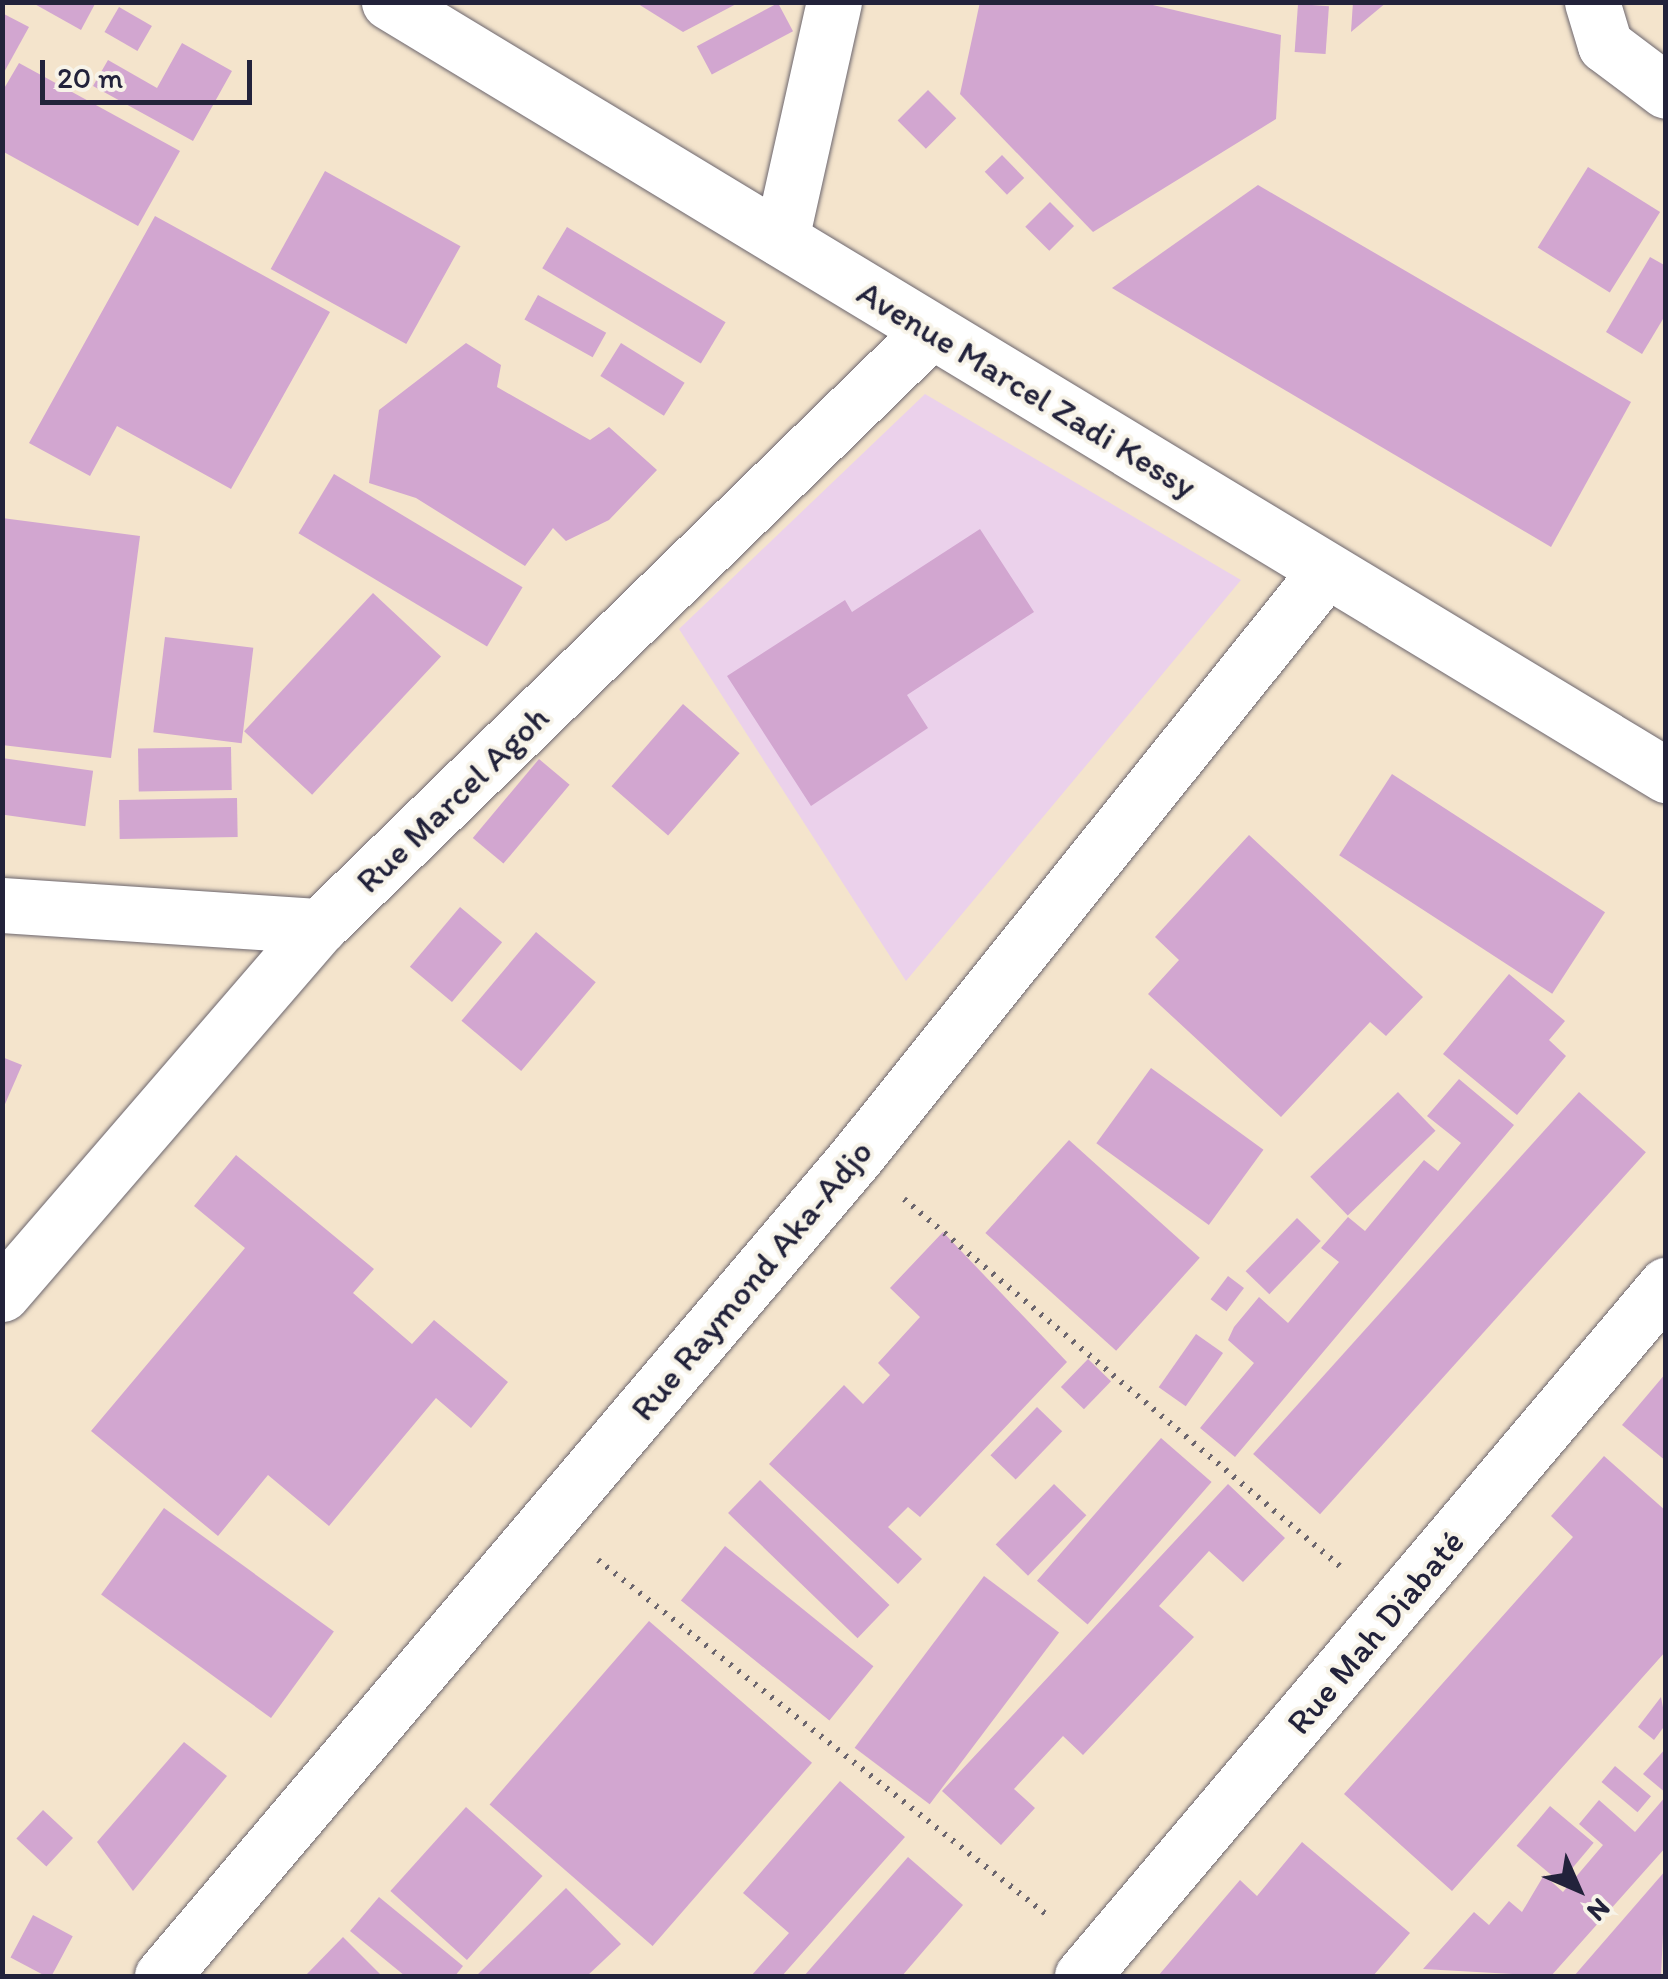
<!DOCTYPE html>
<html>
<head>
<meta charset="utf-8">
<style>
  body { margin:0 }
  #map { position:relative; width:1668px; height:1979px; overflow:hidden; background:#f4e4cc; font-family:Itim,sans-serif }
  div>[style] { position:absolute }
  .built>* { inset:0; background:#ebd1eb }
  .building>* { inset:0; background:#d2a6d0; transform-origin:0 0 }
  .path>* { height:6px; margin-top:-3px; transform-origin:0; background:repeating-linear-gradient(90deg,#6c666e 0 2.5px,transparent 0 10.5px) }
  .roads { filter:drop-shadow(0 0 2px #6c666e) drop-shadow(0 0 2px #6c666e) }
  .minor>* { height:55px; margin:-27.5px; padding:0 27.5px; transform-origin:27.5px; border-radius:27.5px; background:#fff }
  span { translate:-50% -50%; white-space:nowrap; text-align:center; line-height:1.15; -webkit-text-stroke:8px #f7f3e8; paint-order:stroke }
  .street-label { font-size:35px; color:#22223b }
  .frame { position:absolute; inset:0; border:5px solid #22223b; pointer-events:none }
  .north { position:absolute; left:1528px; top:1839px; width:100px; height:100px; -webkit-text-stroke:8px #f7f3e8; paint-order:stroke; rotate:135deg; font-size:28px; font-weight:700; line-height:40px; text-align:center; color:#22223b }
  .north::after { content:''; display:block; margin:auto; width:35px; height:45px; background:#22223b; clip-path:polygon(50% 0,100% 100%,50% 72%,0 100%) }
  .scale { position:absolute; left:40px; top:60px; width:212px; height:45px; box-sizing:border-box; border:5px solid #22223b; border-top:0; padding-left:12px; font-size:30px; line-height:35px; white-space:nowrap; color:#22223b; -webkit-text-stroke:8px #f7f3e8; paint-order:stroke }
</style>
</head>
<body>
<div id="map">
  <div class="built">
    <div style="clip-path:polygon(925px 394px,1241px 580px,906px 981px,679px 629px)"></div>
  </div>
  <div class="building">
    <div style="clip-path:polygon(31px 2px,96px 2px,81px 30px)"></div>
    <div style="clip-path:polygon(635px 2px,740px 2px,683px 32px)"></div>
    <div style="clip-path:polygon(980px 2px,1140px 2px,1281px 35px,1276px 119px,1093px 232px,960px 94px)"></div>
    <div style="clip-path:polygon(1353px 2px,1387px 2px,1351px 32px)"></div>
    <div style="left:778px;top:3px;width:32px;height:92px;rotate:62deg"></div>
    <div style="left:1298px;top:4px;width:31px;height:48px;rotate:4deg"></div>
    <div style="left:119px;top:7px;width:38px;height:29px;rotate:30deg"></div>
    <div style="clip-path:polygon(2px 13px,29px 27px,2px 76px)"></div>
    <div style="clip-path:polygon(182px 43px,232px 71px,193px 141px,93px 86px,108px 60px,157px 88px)"></div>
    <div style="clip-path:polygon(19px 63px,180px 151px,138px 226px,2px 151px,2px 92px)"></div>
    <div style="left:928px;top:90px;width:40px;height:43px;rotate:45deg"></div>
    <div style="left:1002px;top:155px;width:32px;height:24px;rotate:46deg"></div>
    <div style="left:1588px;top:167px;width:85px;height:95px;rotate:32deg"></div>
    <div style="left:325px;top:171px;width:155px;height:112px;rotate:29deg"></div>
    <div style="clip-path:polygon(1258px 185px,1631px 402px,1551px 547px,1112px 288px)"></div>
    <div style="left:1050px;top:202px;width:34px;height:35px;rotate:45deg"></div>
    <div style="clip-path:polygon(155px 216px,330px 312px,231px 489px,117px 426px,90px 476px,29px 443px)"></div>
    <div style="left:567px;top:227px;width:185px;height:48px;rotate:31deg"></div>
    <div style="clip-path:polygon(1650px 257px,1666px 266px,1666px 314px,1642px 354px,1606px 332px)"></div>
    <div style="left:538px;top:295px;width:78px;height:28px;rotate:29deg"></div>
    <div style="clip-path:polygon(466px 343px,501px 365px,497px 387px,590px 440px,609px 427px,657px 470px,609px 520px,566px 541px,553px 528px,525px 566px,416px 498px,369px 483px,379px 410px)"></div>
    <div style="left:621px;top:343px;width:75px;height:39px;rotate:32deg"></div>
    <div style="left:334px;top:474px;width:220px;height:69px;rotate:31deg"></div>
    <div style="clip-path:polygon(2px 518px,140px 536px,111px 758px,2px 745px)"></div>
    <div style="clip-path:polygon(980px 529px,1034px 612px,907px 695px,928px 728px,811px 806px,727px 676px,845px 600px,852px 612px)"></div>
    <div style="left:373px;top:593px;width:93px;height:189px;rotate:43deg"></div>
    <div style="left:165px;top:637px;width:89px;height:96px;rotate:7deg"></div>
    <div style="left:683px;top:704px;width:75px;height:109px;rotate:41deg"></div>
    <div style="left:231px;top:747px;width:43px;height:93px;rotate:89deg"></div>
    <div style="left:2px;top:758px;width:92px;height:56px;rotate:8deg"></div>
    <div style="left:539px;top:759px;width:40px;height:103px;rotate:40deg"></div>
    <div style="left:1392px;top:774px;width:254px;height:97px;rotate:33deg"></div>
    <div style="left:237px;top:798px;width:39px;height:118px;rotate:89deg"></div>
    <div style="clip-path:polygon(1249px 835px,1423px 997px,1386px 1036px,1370px 1022px,1281px 1117px,1148px 994px,1179px 960px,1155px 937px)"></div>
    <div style="left:460px;top:907px;width:55px;height:78px;rotate:40deg"></div>
    <div style="left:536px;top:932px;width:78px;height:116px;rotate:40deg"></div>
    <div style="clip-path:polygon(1509px 974px,1565px 1021px,1549px 1040px,1566px 1056px,1517px 1115px,1443px 1054px)"></div>
    <div style="clip-path:polygon(2px 1057px,22px 1065px,2px 1111px)"></div>
    <div style="left:1151px;top:1068px;width:139px;height:93px;rotate:36deg"></div>
    <div style="clip-path:polygon(1459px 1079px,1514px 1125px,1235px 1457px,1200px 1428px,1254px 1363px,1228px 1340px,1234px 1327px,1259px 1297px,1288px 1323px,1339px 1262px,1321px 1248px,1348px 1217px,1365px 1231px,1424px 1160px,1438px 1171px,1461px 1143px,1427px 1116px)"></div>
    <div style="left:1398px;top:1092px;width:54px;height:122px;rotate:46deg"></div>
    <div style="left:1579px;top:1092px;width:90px;height:487px;rotate:42deg"></div>
    <div style="left:1069px;top:1140px;width:176px;height:125px;rotate:42deg"></div>
    <div style="clip-path:polygon(236px 1155px,374px 1269px,353px 1293px,412px 1344px,434px 1320px,508px 1382px,471px 1428px,436px 1398px,329px 1526px,268px 1475px,218px 1536px,91px 1431px,245px 1248px,194px 1206px)"></div>
    <div style="left:1297px;top:1218px;width:33px;height:74px;rotate:44deg"></div>
    <div style="clip-path:polygon(943px 1232px,1067px 1362px,920px 1517px,908px 1507px,888px 1527px,922px 1559px,898px 1584px,769px 1464px,844px 1385px,863px 1404px,890px 1375px,878px 1363px,920px 1317px,890px 1288px)"></div>
    <div style="left:1228px;top:1276px;width:20px;height:29px;rotate:37deg"></div>
    <div style="left:1196px;top:1334px;width:33px;height:65px;rotate:35deg"></div>
    <div style="left:1088px;top:1359px;width:32px;height:39px;rotate:44deg"></div>
    <div style="clip-path:polygon(1666px 1373px,1666px 1461px,1622px 1425px)"></div>
    <div style="left:1037px;top:1407px;width:35px;height:67px;rotate:44deg"></div>
    <div style="left:1161px;top:1438px;width:67px;height:189px;rotate:41deg"></div>
    <div style="clip-path:polygon(1604px 1456px,1666px 1511px,1666px 1651px,1452px 1891px,1344px 1794px,1573px 1537px,1551px 1516px)"></div>
    <div style="left:760px;top:1480px;width:180px;height:46px;rotate:44deg"></div>
    <div style="left:1054px;top:1484px;width:45px;height:84px;rotate:44deg"></div>
    <div style="clip-path:polygon(1228px 1484px,1285px 1538px,1243px 1582px,1209px 1551px,1159px 1606px,1194px 1637px,1083px 1755px,1063px 1736px,1014px 1789px,1035px 1808px,1001px 1845px,942px 1791px)"></div>
    <div style="left:164px;top:1508px;width:210px;height:107px;rotate:36deg"></div>
    <div style="left:725px;top:1546px;width:191px;height:70px;rotate:39deg"></div>
    <div style="left:984px;top:1576px;width:94px;height:215px;rotate:37deg"></div>
    <div style="left:649px;top:1621px;width:216px;height:243px;rotate:41deg"></div>
    <div style="clip-path:polygon(1661px 1697px,1666px 1724px,1654px 1740px,1638px 1727px)"></div>
    <div style="clip-path:polygon(184px 1742px,227px 1776px,133px 1891px,97px 1842px)"></div>
    <div style="clip-path:polygon(1666px 1748px,1666px 1793px,1643px 1774px)"></div>
    <div style="left:1615px;top:1766px;width:47px;height:21px;rotate:40deg"></div>
    <div style="clip-path:polygon(840px 1781px,905px 1837px,782px 1976px,751px 1976px,789px 1933px,743px 1893px)"></div>
    <div style="clip-path:polygon(1666px 1796px,1666px 1847px,1551px 1976px,1423px 1969px,1474px 1912px,1489px 1925px,1509px 1901px,1522px 1912px,1544px 1875px,1563px 1892px,1603px 1845px,1579px 1824px,1599px 1800px,1635px 1832px)"></div>
    <div style="left:1550px;top:1806px;width:57px;height:52px;rotate:40deg"></div>
    <div style="left:466px;top:1807px;width:103px;height:113px;rotate:42deg"></div>
    <div style="left:43px;top:1810px;width:41px;height:39px;rotate:43deg"></div>
    <div style="clip-path:polygon(1302px 1842px,1410px 1933px,1373px 1976px,1158px 1976px,1240px 1880px,1257px 1896px)"></div>
    <div style="clip-path:polygon(908px 1857px,963px 1905px,902px 1976px,804px 1976px)"></div>
    <div style="clip-path:polygon(1666px 1870px,1661px 1976px,1574px 1976px)"></div>
    <div style="clip-path:polygon(566px 1888px,621px 1944px,587px 1976px,476px 1976px)"></div>
    <div style="clip-path:polygon(379px 1897px,463px 1966px,455px 1976px,405px 1976px,350px 1931px)"></div>
    <div style="left:33px;top:1915px;width:45px;height:48px;rotate:28deg"></div>
    <div style="clip-path:polygon(343px 1937px,382px 1976px,305px 1976px)"></div>
  </div>
  <div class="path">
    <div style="left:904px;top:1199px;width:573px;rotate:40.11deg"></div>
    <div style="left:598px;top:1560px;width:572px;rotate:38.33deg"></div>
  </div>
  <div class="roads">
    <div class="minor">
      <div style="left:389px;top:2px;width:1493px;rotate:31.19deg"></div>
      <div style="left:1592px;top:2px;width:45px;rotate:73.2deg"></div>
      <div style="left:1605px;top:45px;width:76px;rotate:37deg"></div>
      <div style="left:781px;top:239px;width:243px;rotate:-77.4deg"></div>
      <div style="left:2px;top:905px;width:319px;rotate:3.8deg"></div>
      <div style="left:2px;top:1294px;width:486px;rotate:-49.2deg"></div>
      <div style="left:320px;top:926px;width:851px;rotate:-44.24deg"></div>
      <div style="left:162px;top:1976px;width:1072px;rotate:-49.73deg"></div>
      <div style="left:855px;top:1158px;width:751px;rotate:-51.27deg"></div>
      <div style="left:1082px;top:1976px;width:905px;rotate:-49.8deg"></div>
    </div>
  </div>
  <div class="street-label">
    <span style="left:1027px;top:389px;rotate:31deg">Avenue Marcel Zadi Kessy</span>
    <span style="left:452px;top:799px;rotate:-44deg">Rue Marcel Agoh</span>
    <span style="left:751px;top:1280px;rotate:-50deg">Rue Raymond Aka-Adjo</span>
    <span style="left:1375px;top:1632px;rotate:-50deg">Rue Mah Diabaté</span>
  </div>
  <div class="frame"></div>
  <div class="north">N</div>
  <div class="scale">20 m</div>
</div>
</body>
</html>
